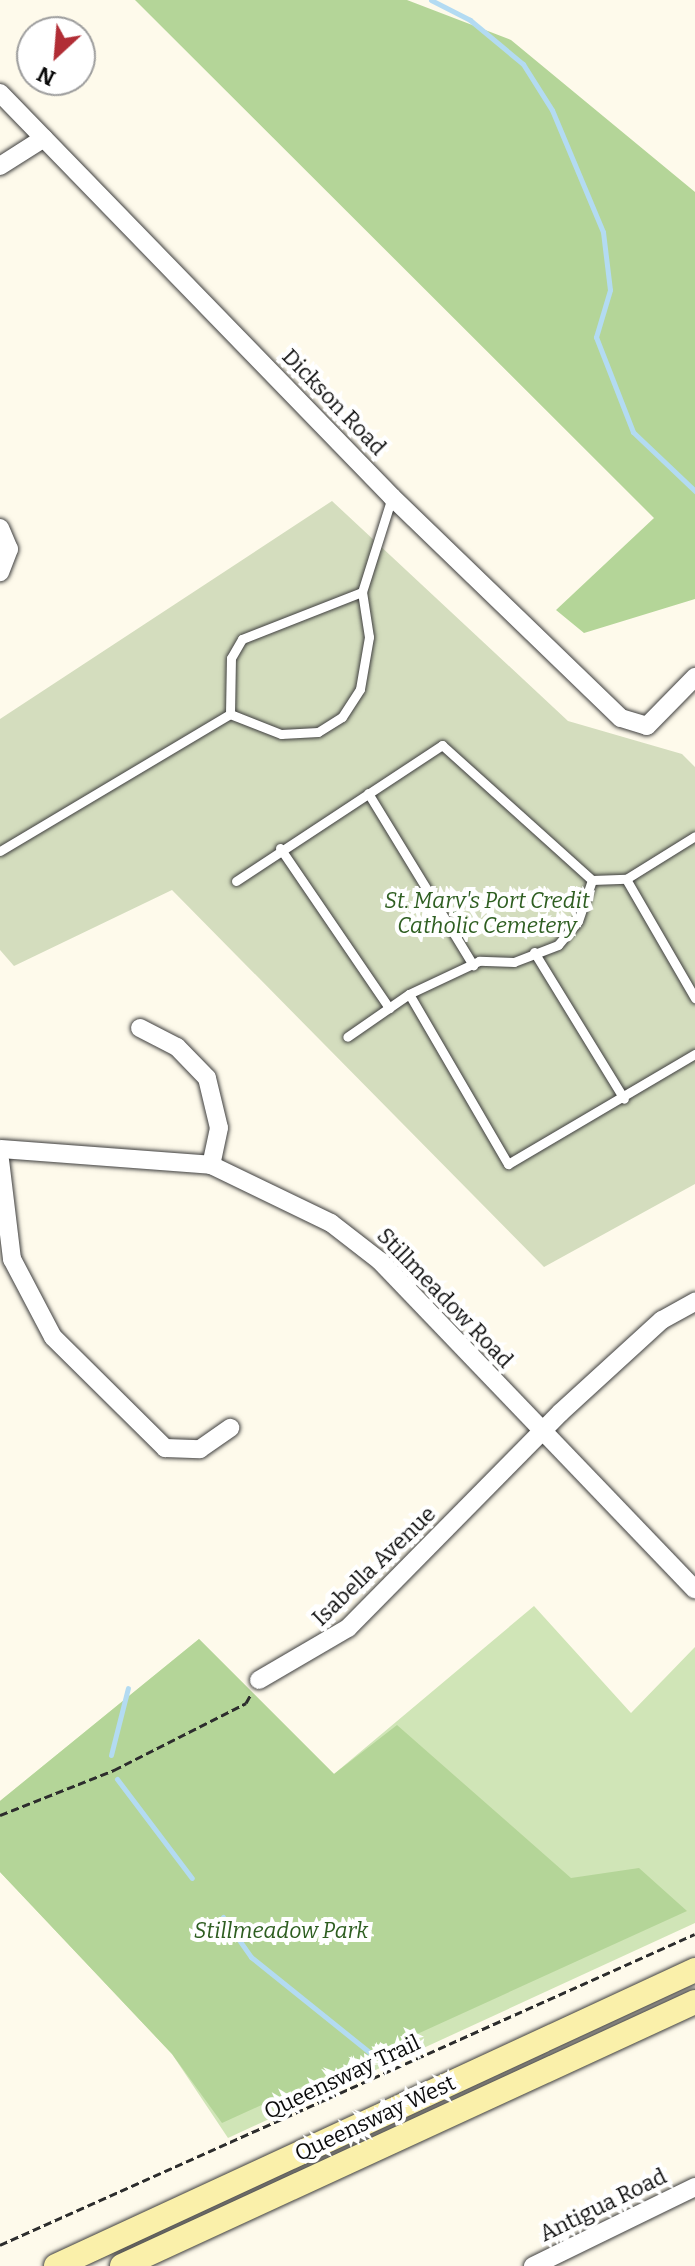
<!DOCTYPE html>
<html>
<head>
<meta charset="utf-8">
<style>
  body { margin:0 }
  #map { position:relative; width:695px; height:2266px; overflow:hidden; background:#fefaeb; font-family:Bitter,serif }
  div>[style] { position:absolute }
  .green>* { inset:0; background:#d0e5b7 }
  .forest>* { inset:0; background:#b4d598 }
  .cemetery>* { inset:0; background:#d4ddbe }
  .stream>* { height:5px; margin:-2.5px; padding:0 2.5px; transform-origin:2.5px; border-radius:2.5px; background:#b3dbf2 }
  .path>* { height:3px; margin-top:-1.5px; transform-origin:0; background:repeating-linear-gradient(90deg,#2d2d2d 0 8px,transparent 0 12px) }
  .roads { filter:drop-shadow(0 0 2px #3e3e3e) drop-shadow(0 0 2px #3e3e3e) }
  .lane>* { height:9px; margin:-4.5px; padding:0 4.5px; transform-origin:4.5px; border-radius:4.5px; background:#fff }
  .street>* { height:18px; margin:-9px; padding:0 9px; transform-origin:9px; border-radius:9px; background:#fff }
  .secondary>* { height:24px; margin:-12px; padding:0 12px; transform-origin:12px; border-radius:12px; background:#faf0aa }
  span { translate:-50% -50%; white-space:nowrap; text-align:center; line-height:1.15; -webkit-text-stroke:8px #fff; paint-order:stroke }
  .street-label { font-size:22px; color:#0b0b0b }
  .park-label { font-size:22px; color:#2e5e21; font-style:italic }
  .north { position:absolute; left:16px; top:16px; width:80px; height:80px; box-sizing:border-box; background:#fff; border:2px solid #9d9d9d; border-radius:50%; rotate:206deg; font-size:22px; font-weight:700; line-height:32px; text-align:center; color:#0b0b0b }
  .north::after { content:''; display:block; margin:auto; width:28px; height:36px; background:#b12d35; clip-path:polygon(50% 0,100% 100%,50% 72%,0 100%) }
</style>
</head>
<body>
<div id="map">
  <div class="green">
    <div style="clip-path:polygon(534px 1606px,631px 1713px,695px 1647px,695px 1923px,228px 2138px,172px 2054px,0 1872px,0 1801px,199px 1639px,334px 1774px)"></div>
  </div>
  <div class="forest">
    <div style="clip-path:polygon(135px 0,407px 0,511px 40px,695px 192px,695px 599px,584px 633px,556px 610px,654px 518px)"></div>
    <div style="clip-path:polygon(199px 1639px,334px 1774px,397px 1725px,571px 1878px,639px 1868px,687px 1911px,222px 2123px,172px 2054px,0 1872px,0 1801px)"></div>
  </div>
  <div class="cemetery">
    <div style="clip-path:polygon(332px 501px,568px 721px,682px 754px,695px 767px,695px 1184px,544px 1267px,172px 890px,14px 966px,0 950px,0 719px)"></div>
  </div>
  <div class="stream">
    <div style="left:431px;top:0;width:44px;rotate:27.1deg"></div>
    <div style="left:470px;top:20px;width:69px;rotate:39.7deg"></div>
    <div style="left:523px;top:64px;width:54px;rotate:57.8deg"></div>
    <div style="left:552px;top:110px;width:132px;rotate:67.3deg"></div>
    <div style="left:603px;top:232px;width:58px;rotate:83.1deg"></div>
    <div style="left:610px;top:290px;width:49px;rotate:106.6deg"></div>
    <div style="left:596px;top:337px;width:102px;rotate:68.7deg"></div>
    <div style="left:633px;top:432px;width:86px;rotate:43.6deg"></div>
    <div style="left:111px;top:1755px;width:69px;rotate:-75.8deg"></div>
    <div style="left:117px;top:1779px;width:124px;rotate:52.9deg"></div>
    <div style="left:223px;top:1917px;width:49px;rotate:55deg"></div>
    <div style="left:251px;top:1957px;width:156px;rotate:38.8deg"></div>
  </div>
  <div class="path">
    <div style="left:0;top:1815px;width:123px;rotate:-21.5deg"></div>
    <div style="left:114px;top:1770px;width:148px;rotate:-26.9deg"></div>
    <div style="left:246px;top:1703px;width:10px;rotate:-61deg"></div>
    <div style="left:0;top:2245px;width:761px;rotate:-24.11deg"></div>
  </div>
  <div class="roads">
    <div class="lane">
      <div style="left:230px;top:714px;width:56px;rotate:-89deg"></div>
      <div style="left:231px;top:658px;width:22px;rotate:-60deg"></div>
      <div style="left:242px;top:639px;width:129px;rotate:-21.4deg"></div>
      <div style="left:368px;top:793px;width:202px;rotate:58.6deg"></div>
      <div style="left:280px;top:848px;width:194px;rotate:55.7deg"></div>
      <div style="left:0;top:851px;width:268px;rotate:-30.8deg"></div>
      <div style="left:230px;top:714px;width:55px;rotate:21.4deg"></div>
      <div style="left:281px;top:734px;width:37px;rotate:-3deg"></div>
      <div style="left:318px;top:732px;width:28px;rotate:-32deg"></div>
      <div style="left:342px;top:717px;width:33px;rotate:-57deg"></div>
      <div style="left:360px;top:689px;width:53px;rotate:-80.2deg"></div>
      <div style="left:369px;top:637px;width:46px;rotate:-98.8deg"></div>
      <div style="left:362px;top:592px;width:100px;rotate:-72.5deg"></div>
      <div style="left:626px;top:879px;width:138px;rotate:59.9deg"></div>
      <div style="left:592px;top:880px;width:34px;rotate:-2deg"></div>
      <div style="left:626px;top:879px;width:81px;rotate:-31.9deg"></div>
      <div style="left:236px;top:881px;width:247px;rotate:-33.4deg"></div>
      <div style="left:442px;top:745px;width:202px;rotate:42deg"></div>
      <div style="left:592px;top:880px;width:43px;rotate:108.9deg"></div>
      <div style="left:578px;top:921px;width:31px;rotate:130deg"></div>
      <div style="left:558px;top:945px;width:47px;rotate:158.9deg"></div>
      <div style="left:514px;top:962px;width:35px;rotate:-178deg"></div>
      <div style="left:479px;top:961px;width:77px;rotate:154.8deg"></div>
      <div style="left:409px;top:994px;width:75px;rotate:145.3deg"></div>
      <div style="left:534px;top:952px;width:172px;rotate:58.5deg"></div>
      <div style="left:409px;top:994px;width:197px;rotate:59.8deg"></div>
      <div style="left:508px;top:1164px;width:217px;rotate:-30.5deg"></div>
    </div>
    <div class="street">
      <div style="left:0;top:93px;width:563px;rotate:45.86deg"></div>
      <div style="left:392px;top:497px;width:318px;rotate:44deg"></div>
      <div style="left:621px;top:718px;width:27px;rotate:17deg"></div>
      <div style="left:647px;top:726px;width:69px;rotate:-45.6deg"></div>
      <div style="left:0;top:166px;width:52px;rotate:-32.5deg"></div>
      <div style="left:0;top:528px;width:23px;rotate:67deg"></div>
      <div style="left:9px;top:549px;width:25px;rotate:111deg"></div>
      <div style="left:140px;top:1028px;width:42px;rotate:27.2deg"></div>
      <div style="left:177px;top:1047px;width:43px;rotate:45.9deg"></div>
      <div style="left:207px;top:1078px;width:51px;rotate:76.5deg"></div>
      <div style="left:219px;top:1128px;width:38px;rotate:102deg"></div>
      <div style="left:0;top:1149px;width:212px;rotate:4.3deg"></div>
      <div style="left:211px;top:1165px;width:133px;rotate:25.8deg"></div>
      <div style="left:331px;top:1223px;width:62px;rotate:37.8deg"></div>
      <div style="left:380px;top:1261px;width:455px;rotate:46.2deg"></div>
      <div style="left:0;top:1160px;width:100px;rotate:83.1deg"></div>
      <div style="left:12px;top:1259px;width:88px;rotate:62.3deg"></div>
      <div style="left:53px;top:1337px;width:158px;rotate:44.7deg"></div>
      <div style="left:165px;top:1448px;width:35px;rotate:2deg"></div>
      <div style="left:200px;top:1449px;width:37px;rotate:-35deg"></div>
      <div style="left:259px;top:1680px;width:103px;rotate:-30.3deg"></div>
      <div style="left:348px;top:1628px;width:302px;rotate:-45.4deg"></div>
      <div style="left:560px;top:1413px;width:138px;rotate:-42.4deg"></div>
      <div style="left:662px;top:1320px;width:38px;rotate:-29deg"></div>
      <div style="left:533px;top:2266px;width:180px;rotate:-26deg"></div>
    </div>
    <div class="secondary">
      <div style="left:56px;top:2266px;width:704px;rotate:-24.85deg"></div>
      <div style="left:122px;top:2266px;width:631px;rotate:-24.74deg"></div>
    </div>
  </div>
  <div class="street-label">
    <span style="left:334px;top:402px;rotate:46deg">Dickson Road</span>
    <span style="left:445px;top:1298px;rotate:46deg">Stillmeadow Road</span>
    <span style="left:374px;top:1566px;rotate:-44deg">Isabella Avenue</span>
    <span style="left:342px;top:2077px;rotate:-25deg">Queensway Trail</span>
    <span style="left:375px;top:2118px;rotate:-25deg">Queensway West</span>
    <span style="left:603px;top:2205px;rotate:-26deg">Antigua Road</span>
  </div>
  <div class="park-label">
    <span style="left:487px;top:913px">St. Mary's Port Credit<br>Catholic Cemetery</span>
    <span style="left:281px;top:1931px">Stillmeadow Park</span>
  </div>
  <div class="north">N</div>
</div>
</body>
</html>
